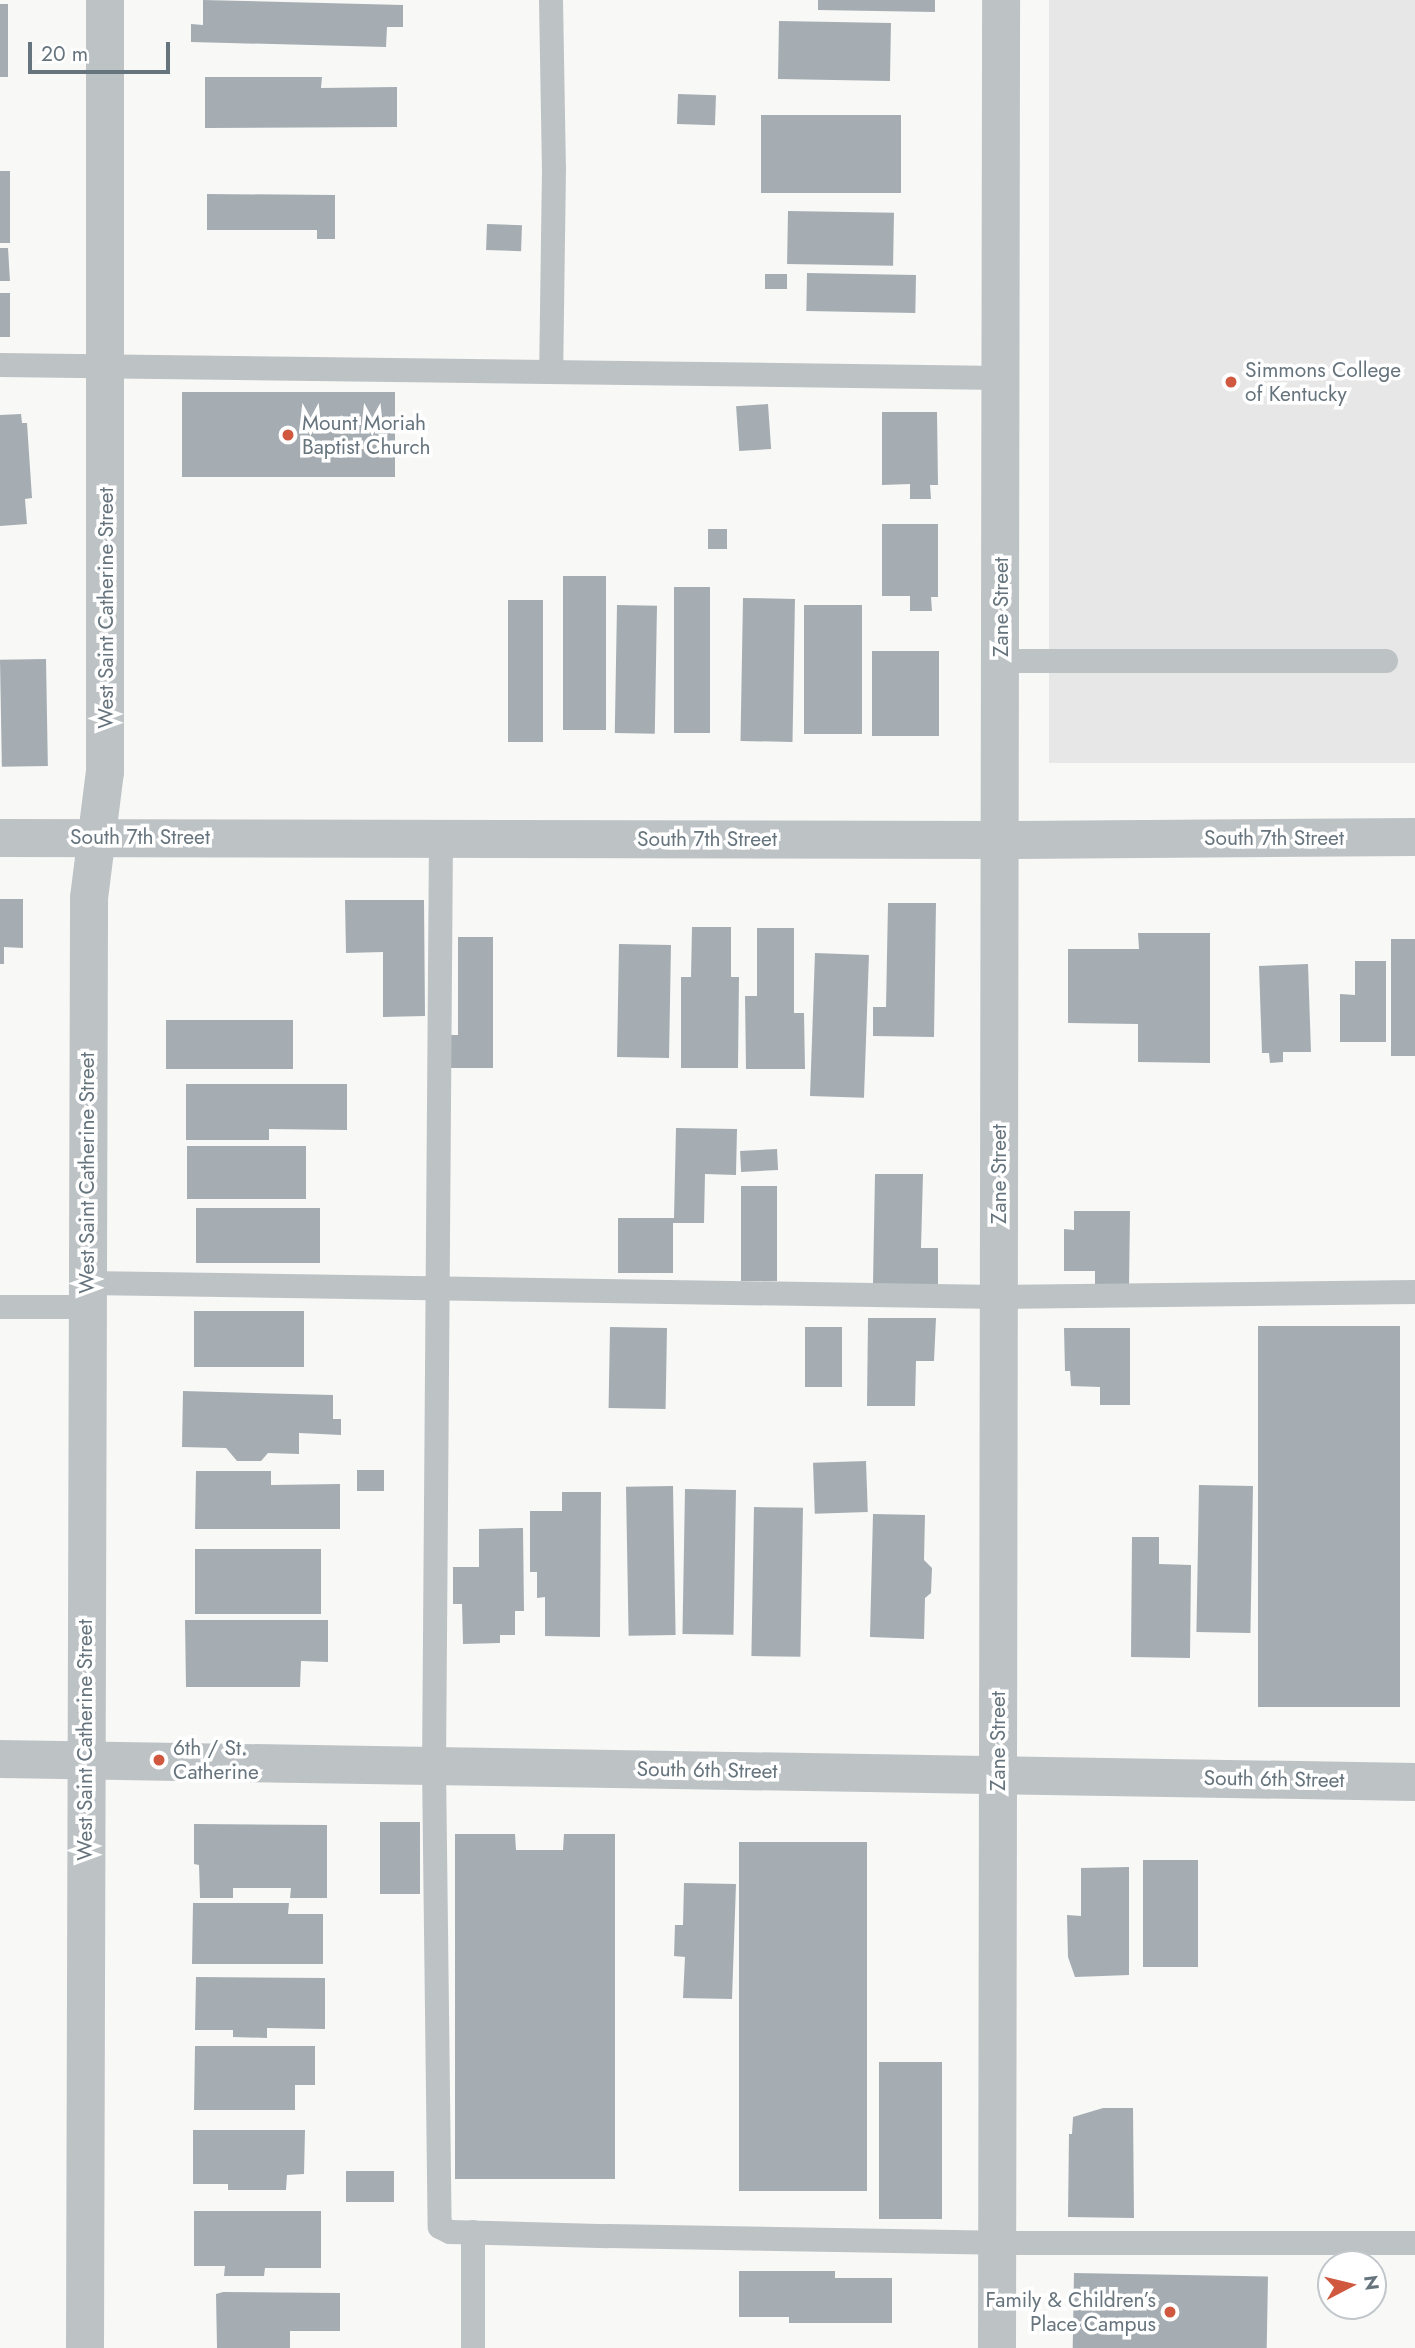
<!DOCTYPE html>
<html>
<head>
<meta charset="utf-8">
<style>
  body { margin:0 }
  #map { position:relative; width:1415px; height:2348px; overflow:hidden; background:#f8f8f6; font-family:Jost,sans-serif }
  div>[style] { position:absolute }
  .built>* { inset:0; background:#e6e7e6; transform-origin:0 0 }
  .building>* { inset:0; background:#a5adb2; transform-origin:0 0 }
  .service>* { height:24px; margin:-12px; padding:0 12px; transform-origin:12px; border-radius:12px; background:#bdc2c5 }
  .minor>* { height:38px; margin:-19px; padding:0 19px; transform-origin:19px; border-radius:19px; background:#bdc2c5 }
  .tertiary>* { height:38px; margin:-19px; padding:0 19px; transform-origin:19px; border-radius:19px; background:#bdc2c5 }
  .dots>* { width:19px; height:19px; translate:-50% -50%; box-sizing:border-box; border:4px solid #fff; border-radius:50% }
  span { translate:-50% -50%; white-space:nowrap; text-align:center; line-height:1.15; -webkit-text-stroke:7px #fff; paint-order:stroke }
  .poi-label { font-size:21px; color:#66747d }
  .left { translate:0 -50%; text-align:left }
  .right { translate:-100% -50%; text-align:right }
  .street-label { font-size:21px; color:#66747d }
  .north { position:absolute; left:1317px; top:2250px; width:70px; height:70px; box-sizing:border-box; background:#fff; border:2px solid #c2c7cb; border-radius:50%; rotate:83deg; font-size:19px; font-weight:700; line-height:28px; text-align:center; color:#66747d }
  .north::after { content:''; display:block; margin:auto; width:24px; height:32px; background:#cf583e; clip-path:polygon(50% 0,100% 100%,50% 72%,0 100%) }
  .scale { position:absolute; left:28px; top:42px; width:142px; height:32px; box-sizing:border-box; border:4px solid #66747d; border-top:0; padding-left:9px; font-size:21px; line-height:24px; white-space:nowrap; color:#66747d; -webkit-text-stroke:5px #fff; paint-order:stroke }
</style>
</head>
<body>
<div id="map">
  <div class="built">
    <div style="left:1049px;top:0;width:366px;height:763px"></div>
  </div>
  <div class="building">
    <div style="clip-path:polygon(203px 0,403px 5px,403px 27px,387px 27px,386px 47px,191px 42px,191px 24px,203px 25px)"></div>
    <div style="clip-path:polygon(818px 0,935px 0,935px 12px,818px 10px)"></div>
    <div style="left:0;top:4px;width:8px;height:73px"></div>
    <div style="left:779px;top:21px;width:112px;height:58px;rotate:1deg"></div>
    <div style="clip-path:polygon(205px 77px,322px 77px,321px 88px,397px 87px,397px 127px,205px 128px)"></div>
    <div style="left:678px;top:94px;width:38px;height:30px;rotate:2deg"></div>
    <div style="left:761px;top:115px;width:140px;height:78px"></div>
    <div style="left:0;top:171px;width:10px;height:72px"></div>
    <div style="clip-path:polygon(207px 194px,335px 195px,335px 239px,317px 239px,317px 230px,207px 230px)"></div>
    <div style="left:788px;top:211px;width:106px;height:53px;rotate:1deg"></div>
    <div style="left:487px;top:224px;width:35px;height:26px;rotate:2deg"></div>
    <div style="clip-path:polygon(0 248px,8px 248px,10px 281px,0 281px)"></div>
    <div style="left:807px;top:273px;width:109px;height:38px;rotate:1deg"></div>
    <div style="left:765px;top:274px;width:22px;height:15px"></div>
    <div style="left:0;top:293px;width:10px;height:44px"></div>
    <div style="left:395px;top:392px;width:85px;height:213px;rotate:90deg"></div>
    <div style="left:768px;top:404px;width:45px;height:32px;rotate:86deg"></div>
    <div style="clip-path:polygon(882px 412px,937px 412px,938px 485px,930px 485px,931px 499px,910px 499px,910px 484px,882px 485px)"></div>
    <div style="clip-path:polygon(21px 414px,22px 423px,27px 423px,32px 498px,25px 499px,27px 524px,0 526px,0 415px)"></div>
    <div style="clip-path:polygon(882px 524px,938px 524px,938px 597px,931px 597px,932px 611px,910px 611px,910px 596px,882px 596px)"></div>
    <div style="left:708px;top:529px;width:19px;height:20px"></div>
    <div style="left:563px;top:576px;width:43px;height:154px"></div>
    <div style="left:674px;top:587px;width:36px;height:146px"></div>
    <div style="left:743px;top:598px;width:52px;height:143px;rotate:1deg"></div>
    <div style="left:508px;top:600px;width:35px;height:142px"></div>
    <div style="left:617px;top:605px;width:40px;height:128px;rotate:1deg"></div>
    <div style="left:804px;top:605px;width:58px;height:129px"></div>
    <div style="left:872px;top:651px;width:67px;height:85px"></div>
    <div style="left:46px;top:659px;width:107px;height:46px;rotate:89deg"></div>
    <div style="clip-path:polygon(0 899px,23px 899px,23px 948px,4px 947px,4px 964px,0 964px)"></div>
    <div style="clip-path:polygon(345px 900px,424px 900px,425px 1016px,383px 1017px,383px 952px,346px 953px)"></div>
    <div style="clip-path:polygon(888px 903px,936px 903px,934px 1037px,873px 1036px,873px 1007px,886px 1007px)"></div>
    <div style="clip-path:polygon(692px 927px,731px 927px,731px 977px,739px 977px,738px 1068px,681px 1068px,681px 977px,691px 977px)"></div>
    <div style="clip-path:polygon(757px 928px,794px 928px,794px 1013px,804px 1013px,805px 1069px,746px 1069px,745px 996px,757px 996px)"></div>
    <div style="clip-path:polygon(1138px 933px,1210px 933px,1210px 1063px,1138px 1062px,1138px 1024px,1068px 1023px,1068px 949px,1139px 949px)"></div>
    <div style="clip-path:polygon(458px 937px,493px 937px,493px 1068px,447px 1068px,447px 1035px,458px 1035px)"></div>
    <div style="left:1391px;top:939px;width:24px;height:117px"></div>
    <div style="left:619px;top:944px;width:52px;height:113px;rotate:1deg"></div>
    <div style="left:815px;top:953px;width:54px;height:143px;rotate:2deg"></div>
    <div style="clip-path:polygon(1355px 961px,1386px 961px,1386px 1042px,1340px 1042px,1340px 994px,1355px 995px)"></div>
    <div style="clip-path:polygon(1308px 964px,1311px 1052px,1283px 1052px,1283px 1062px,1270px 1063px,1269px 1053px,1262px 1053px,1259px 966px)"></div>
    <div style="left:166px;top:1020px;width:127px;height:49px"></div>
    <div style="clip-path:polygon(186px 1084px,347px 1084px,347px 1130px,269px 1129px,269px 1140px,186px 1140px)"></div>
    <div style="clip-path:polygon(676px 1128px,737px 1129px,736px 1175px,705px 1174px,704px 1223px,673px 1223px,673px 1273px,618px 1273px,618px 1218px,674px 1218px)"></div>
    <div style="left:187px;top:1146px;width:119px;height:53px"></div>
    <div style="left:777px;top:1149px;width:21px;height:37px;rotate:87deg"></div>
    <div style="clip-path:polygon(875px 1174px,923px 1174px,921px 1248px,938px 1248px,938px 1285px,873px 1284px)"></div>
    <div style="left:741px;top:1186px;width:36px;height:95px"></div>
    <div style="left:196px;top:1208px;width:124px;height:55px"></div>
    <div style="clip-path:polygon(1074px 1211px,1130px 1211px,1129px 1287px,1095px 1287px,1095px 1271px,1064px 1271px,1064px 1229px,1074px 1230px)"></div>
    <div style="left:194px;top:1311px;width:110px;height:56px"></div>
    <div style="clip-path:polygon(868px 1318px,936px 1318px,934px 1361px,916px 1361px,915px 1406px,867px 1406px)"></div>
    <div style="left:1258px;top:1326px;width:142px;height:381px"></div>
    <div style="left:610px;top:1327px;width:57px;height:81px;rotate:1deg"></div>
    <div style="left:805px;top:1327px;width:37px;height:60px"></div>
    <div style="clip-path:polygon(1064px 1328px,1130px 1328px,1130px 1405px,1100px 1405px,1100px 1387px,1071px 1386px,1070px 1371px,1065px 1371px)"></div>
    <div style="clip-path:polygon(183px 1391px,333px 1395px,333px 1419px,341px 1419px,341px 1435px,299px 1433px,299px 1454px,268px 1453px,261px 1461px,237px 1461px,226px 1448px,182px 1447px)"></div>
    <div style="left:866px;top:1461px;width:51px;height:53px;rotate:88deg"></div>
    <div style="left:357px;top:1470px;width:27px;height:21px"></div>
    <div style="clip-path:polygon(196px 1471px,271px 1471px,271px 1485px,340px 1484px,340px 1529px,195px 1529px)"></div>
    <div style="left:1199px;top:1485px;width:54px;height:147px;rotate:1deg"></div>
    <div style="left:673px;top:1486px;width:149px;height:47px;rotate:89deg"></div>
    <div style="left:685px;top:1489px;width:51px;height:145px;rotate:1deg"></div>
    <div style="clip-path:polygon(562px 1492px,601px 1492px,600px 1637px,545px 1636px,545px 1597px,537px 1598px,537px 1572px,530px 1572px,530px 1511px,562px 1511px)"></div>
    <div style="left:754px;top:1507px;width:49px;height:149px;rotate:1deg"></div>
    <div style="clip-path:polygon(873px 1514px,925px 1515px,924px 1560px,932px 1568px,931px 1593px,925px 1598px,924px 1639px,870px 1637px)"></div>
    <div style="clip-path:polygon(523px 1528px,524px 1611px,515px 1611px,515px 1635px,500px 1635px,500px 1643px,463px 1644px,462px 1604px,453px 1604px,453px 1567px,479px 1567px,479px 1529px)"></div>
    <div style="clip-path:polygon(1132px 1537px,1159px 1537px,1159px 1564px,1191px 1565px,1190px 1658px,1131px 1657px)"></div>
    <div style="left:195px;top:1549px;width:126px;height:65px"></div>
    <div style="clip-path:polygon(185px 1620px,328px 1620px,328px 1662px,301px 1661px,300px 1687px,186px 1687px)"></div>
    <div style="left:380px;top:1822px;width:40px;height:72px"></div>
    <div style="clip-path:polygon(194px 1824px,327px 1825px,327px 1898px,290px 1898px,291px 1888px,233px 1888px,233px 1898px,200px 1898px,199px 1865px,194px 1864px)"></div>
    <div style="clip-path:polygon(455px 1834px,515px 1834px,516px 1850px,563px 1850px,564px 1834px,615px 1834px,615px 2179px,455px 2179px)"></div>
    <div style="left:739px;top:1842px;width:128px;height:349px"></div>
    <div style="left:1143px;top:1860px;width:55px;height:107px"></div>
    <div style="clip-path:polygon(1129px 1867px,1129px 1975px,1075px 1977px,1068px 1957px,1067px 1915px,1081px 1916px,1081px 1868px)"></div>
    <div style="clip-path:polygon(684px 1883px,736px 1884px,732px 1999px,683px 1998px,685px 1957px,674px 1956px,675px 1925px,683px 1925px)"></div>
    <div style="clip-path:polygon(193px 1903px,289px 1903px,288px 1914px,323px 1914px,323px 1964px,192px 1964px)"></div>
    <div style="clip-path:polygon(196px 1977px,325px 1978px,325px 2029px,267px 2028px,267px 2038px,233px 2037px,233px 2030px,195px 2030px)"></div>
    <div style="clip-path:polygon(195px 2046px,315px 2046px,315px 2085px,295px 2085px,295px 2110px,194px 2110px)"></div>
    <div style="left:879px;top:2062px;width:63px;height:157px"></div>
    <div style="clip-path:polygon(1103px 2108px,1133px 2108px,1134px 2218px,1068px 2217px,1069px 2134px,1072px 2134px,1073px 2117px)"></div>
    <div style="clip-path:polygon(193px 2130px,305px 2130px,304px 2174px,287px 2175px,286px 2190px,228px 2190px,228px 2184px,193px 2184px)"></div>
    <div style="left:346px;top:2171px;width:48px;height:31px"></div>
    <div style="clip-path:polygon(194px 2211px,321px 2211px,321px 2268px,265px 2268px,264px 2276px,224px 2276px,225px 2266px,194px 2266px)"></div>
    <div style="clip-path:polygon(739px 2271px,835px 2271px,835px 2278px,892px 2278px,892px 2323px,789px 2323px,789px 2317px,739px 2317px)"></div>
    <div style="left:1074px;top:2273px;width:194px;height:75px;rotate:1deg"></div>
    <div style="clip-path:polygon(223px 2292px,340px 2293px,340px 2331px,290px 2331px,290px 2348px,217px 2348px,216px 2294px)"></div>
  </div>
  <div class="service">
    <div style="left:551px;top:0;width:168px;rotate:89deg"></div>
    <div style="left:554px;top:168px;width:203px;rotate:90.8deg"></div>
    <div style="left:0;top:365px;width:1001px;rotate:0.74deg"></div>
    <div style="left:1001px;top:661px;width:385px"></div>
    <div style="left:441px;top:838px;width:928px;rotate:90.43deg"></div>
    <div style="left:434px;top:1766px;width:461px;rotate:89.3deg"></div>
    <div style="left:440px;top:2227px;width:11px;rotate:27deg"></div>
    <div style="left:450px;top:2232px;width:158px;rotate:1.5deg"></div>
    <div style="left:608px;top:2236px;width:389px;rotate:1deg"></div>
    <div style="left:997px;top:2243px;width:418px"></div>
    <div style="left:87px;top:1283px;width:912px;rotate:0.88deg"></div>
    <div style="left:999px;top:1297px;width:416px;rotate:-0.7deg"></div>
    <div style="left:0;top:1307px;width:86px"></div>
    <div style="left:473px;top:2348px;width:116px;rotate:-90deg"></div>
  </div>
  <div class="minor">
    <div style="left:0;top:1759px;width:1415px;rotate:0.93deg"></div>
    <div style="left:997px;top:2348px;width:2348px;rotate:-89.9deg"></div>
  </div>
  <div class="tertiary">
    <div style="left:0;top:838px;width:1000px;rotate:0.11deg"></div>
    <div style="left:1000px;top:840px;width:415px;rotate:-0.4deg"></div>
    <div style="left:85px;top:2348px;width:1450px;rotate:-89.84deg"></div>
    <div style="left:89px;top:898px;width:127px;rotate:-82.8deg"></div>
    <div style="left:105px;top:772px;width:772px;rotate:-90deg"></div>
  </div>
  <div class="dots">
    <div style="left:1231px;top:382px;background:#cf583e"></div>
    <div style="left:288px;top:435px;background:#cf583e"></div>
    <div style="left:159px;top:1760px;background:#cf583e"></div>
    <div style="left:1170px;top:2312px;background:#cf583e"></div>
  </div>
  <div class="poi-label">
    <span class="left" style="left:1245px;top:382px">Simmons College<br>of Kentucky</span>
    <span class="left" style="left:302px;top:435px">Mount Moriah<br>Baptist Church</span>
    <span class="left" style="left:173px;top:1760px">6th / St.<br>Catherine</span>
    <span class="right" style="left:1156px;top:2312px">Family &amp; Children’s<br>Place Campus</span>
  </div>
  <div class="street-label">
    <span style="left:1001px;top:607px;rotate:-90deg">Zane Street</span>
    <span style="left:106px;top:608px;rotate:-90deg">West Saint Catherine Street</span>
    <span style="left:140px;top:837px">South 7th Street</span>
    <span style="left:1274px;top:838px">South 7th Street</span>
    <span style="left:707px;top:839px">South 7th Street</span>
    <span style="left:87px;top:1173px;rotate:-90deg">West Saint Catherine Street</span>
    <span style="left:999px;top:1174px;rotate:-90deg">Zane Street</span>
    <span style="left:85px;top:1740px;rotate:-90deg">West Saint Catherine Street</span>
    <span style="left:998px;top:1741px;rotate:-90deg">Zane Street</span>
    <span style="left:707px;top:1770px;rotate:1deg">South 6th Street</span>
    <span style="left:1274px;top:1779px;rotate:1deg">South 6th Street</span>
  </div>
  <div class="north">N</div>
  <div class="scale">20 m</div>
</div>
</body>
</html>
